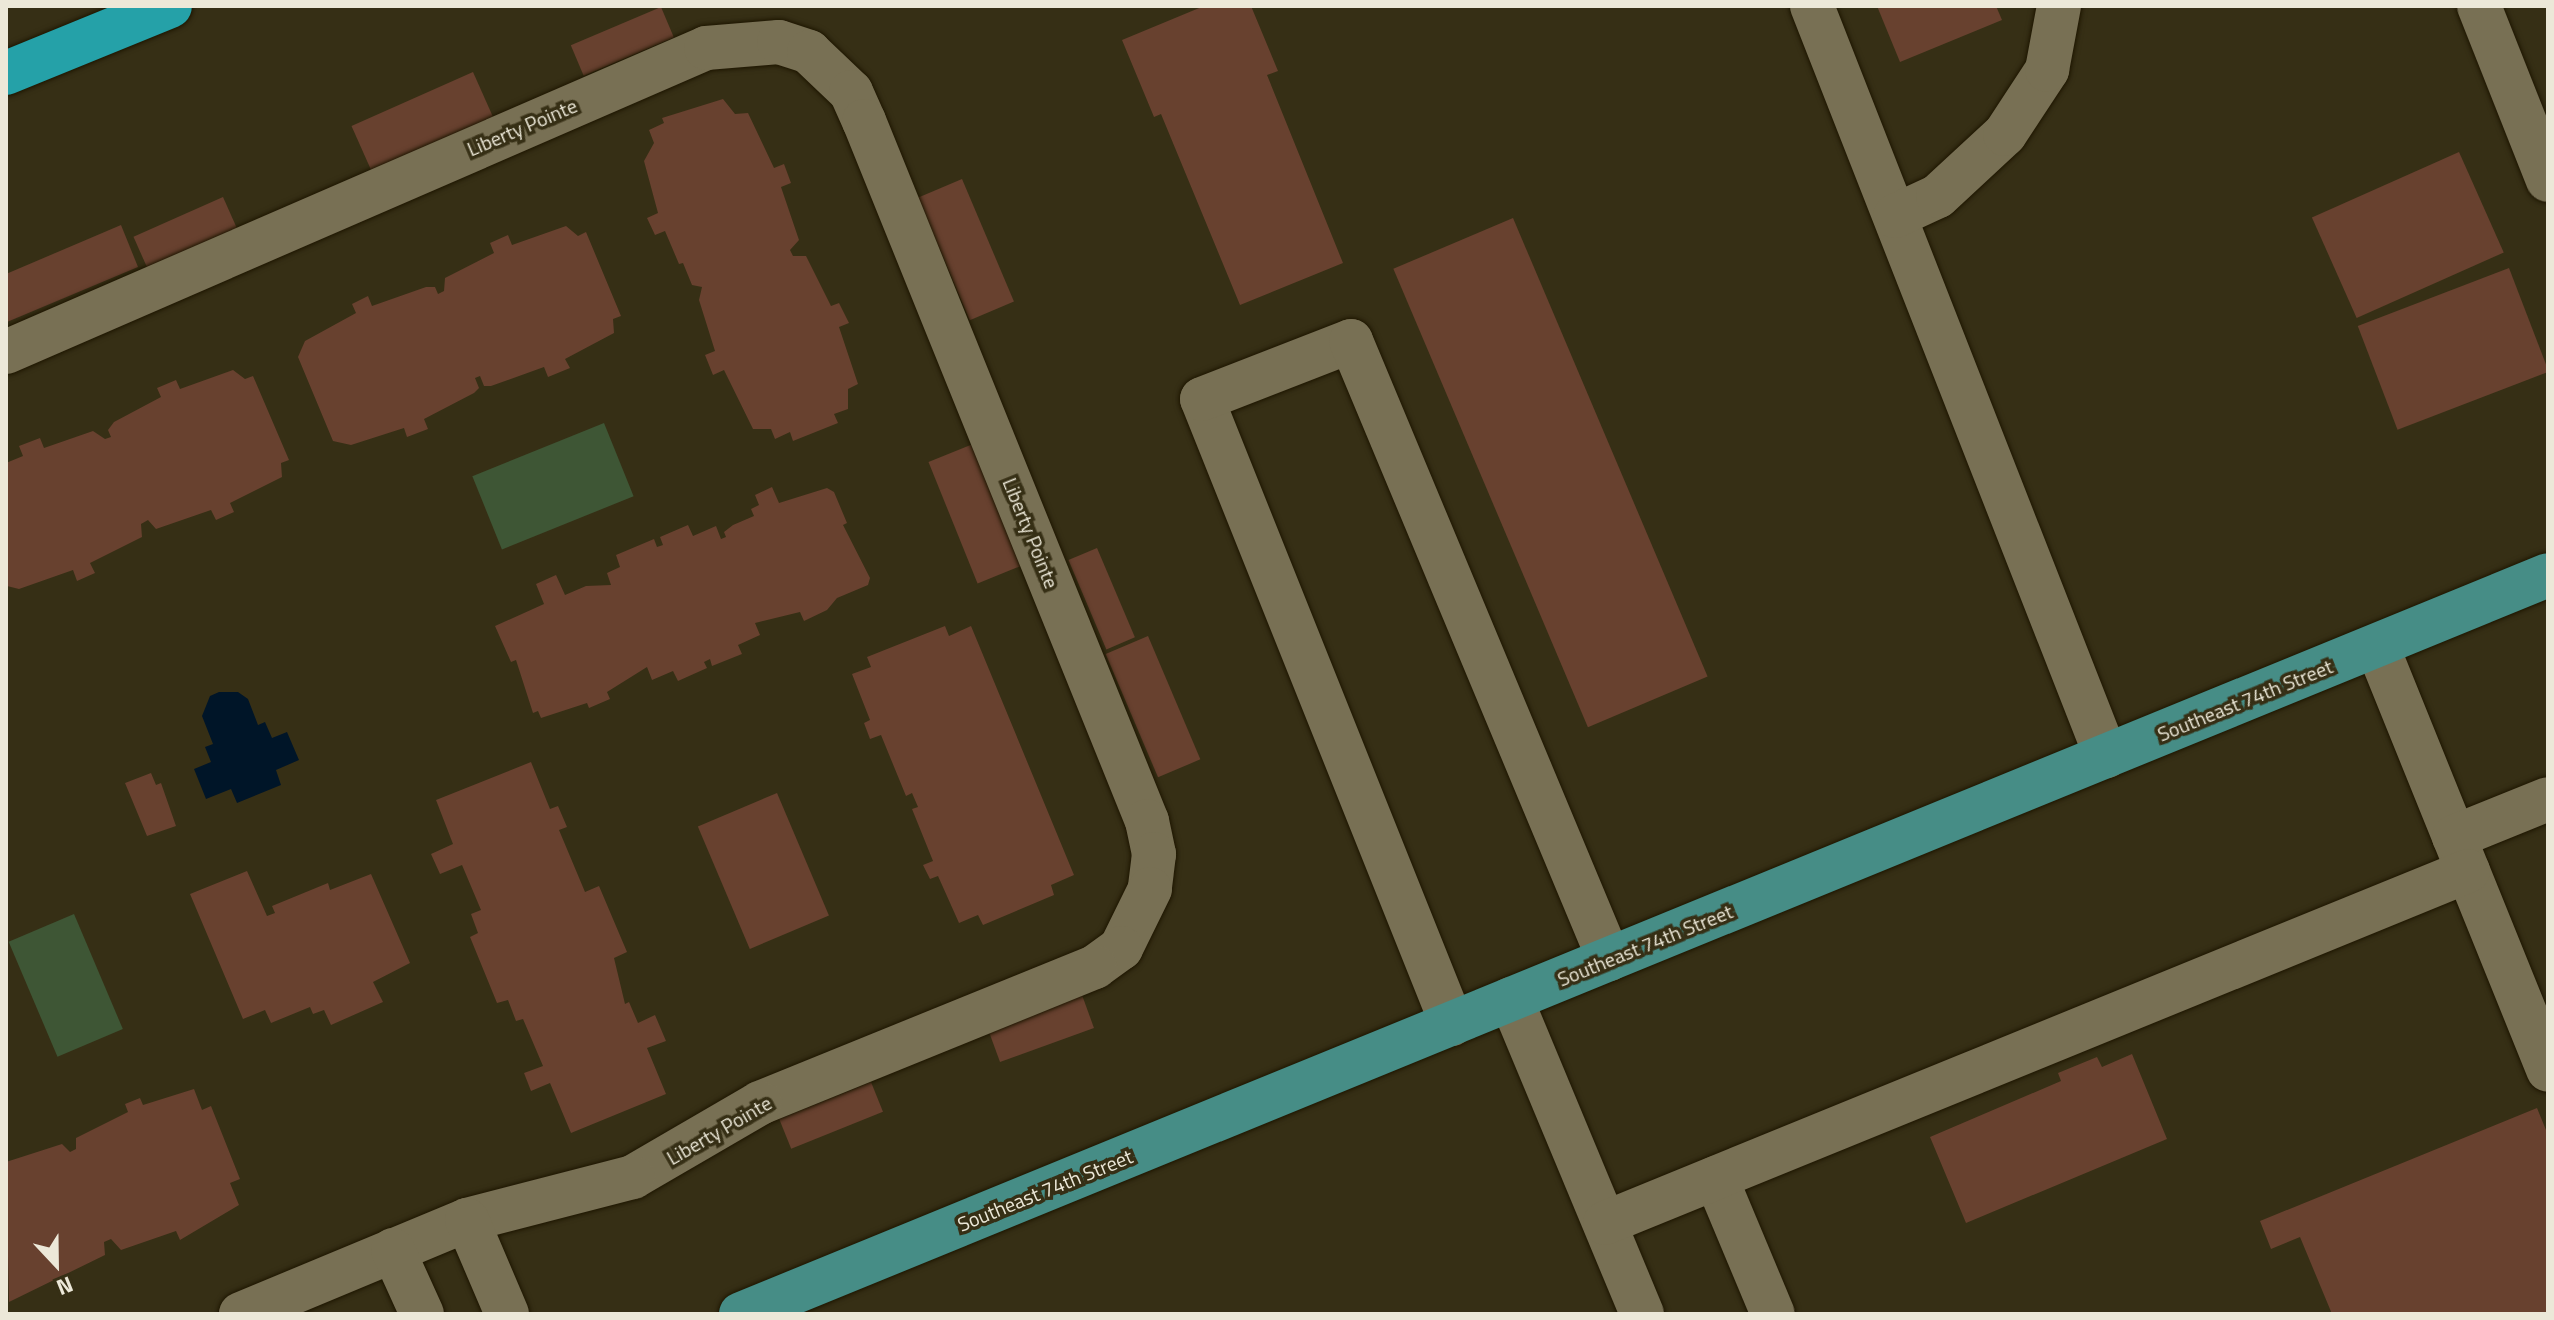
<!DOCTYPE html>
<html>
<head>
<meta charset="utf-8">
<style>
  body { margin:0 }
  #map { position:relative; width:2554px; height:1320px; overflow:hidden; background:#362f15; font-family:"Titillium Web",sans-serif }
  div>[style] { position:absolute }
  .green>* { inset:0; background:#3e5635; transform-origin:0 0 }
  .water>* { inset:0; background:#001528 }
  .building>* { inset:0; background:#68412f; transform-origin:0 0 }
  .roads { filter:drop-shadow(0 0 2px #1e1600) drop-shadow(0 0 2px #1e1600) }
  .minor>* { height:44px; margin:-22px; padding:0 22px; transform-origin:22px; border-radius:22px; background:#787054 }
  .major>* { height:44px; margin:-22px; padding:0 22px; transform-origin:22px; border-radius:22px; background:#468d86 }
  .highway>* { height:44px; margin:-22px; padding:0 22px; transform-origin:22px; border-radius:22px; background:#25a1a8 }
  span { translate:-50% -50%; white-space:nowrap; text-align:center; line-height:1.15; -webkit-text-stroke:7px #362f15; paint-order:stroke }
  .street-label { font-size:20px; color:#ece8d8 }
  .frame { position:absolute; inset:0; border:8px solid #ece8d8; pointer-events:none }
  .north { position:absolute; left:16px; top:1224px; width:80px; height:80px; -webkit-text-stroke:6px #362f15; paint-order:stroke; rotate:158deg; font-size:22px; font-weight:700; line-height:32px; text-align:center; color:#ece8d8 }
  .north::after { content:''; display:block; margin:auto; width:28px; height:36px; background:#ece8d8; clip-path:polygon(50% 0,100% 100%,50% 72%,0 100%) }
</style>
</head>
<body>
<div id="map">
  <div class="green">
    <div style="left:604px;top:423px;width:79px;height:142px;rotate:68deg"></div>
    <div style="left:74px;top:914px;width:125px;height:71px;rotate:67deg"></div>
  </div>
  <div class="water">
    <div style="clip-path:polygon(219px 692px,238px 692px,248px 699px,258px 725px,265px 722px,272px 738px,287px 732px,299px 760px,276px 770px,281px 785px,237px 803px,231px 789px,206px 799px,194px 769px,211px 762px,205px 747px,213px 744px,202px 716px,210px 696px)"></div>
  </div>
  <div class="building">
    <div style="clip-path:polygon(1204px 6px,1251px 6px,1278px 71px,1267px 75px,1343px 263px,1240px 305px,1161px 114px,1154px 117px,1122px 40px)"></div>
    <div style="clip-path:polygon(1877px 6px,1996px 6px,2002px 20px,1900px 62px)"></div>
    <div style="left:661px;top:7px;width:33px;height:98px;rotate:67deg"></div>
    <div style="left:473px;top:72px;width:49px;height:133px;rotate:66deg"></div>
    <div style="clip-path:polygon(723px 99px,735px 114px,748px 113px,774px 168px,784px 164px,791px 183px,781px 187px,799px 240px,790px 250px,793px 256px,806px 256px,831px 306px,839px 303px,849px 323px,839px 327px,858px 384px,848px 389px,848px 409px,834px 414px,838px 423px,793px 441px,790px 432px,775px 439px,771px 429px,753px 429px,724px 370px,713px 375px,705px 355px,715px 351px,699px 300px,702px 287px,692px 285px,683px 263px,679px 264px,665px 231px,655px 235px,647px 218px,658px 213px,644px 161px,654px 143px,649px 130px,664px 123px,662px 118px)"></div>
    <div style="left:2459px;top:152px;width:110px;height:161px;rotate:66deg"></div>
    <div style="left:962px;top:179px;width:133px;height:48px;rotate:67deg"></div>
    <div style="left:223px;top:197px;width:35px;height:98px;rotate:66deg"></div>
    <div style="left:1513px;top:218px;width:498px;height:130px;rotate:67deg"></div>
    <div style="clip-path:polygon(121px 225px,138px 267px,7px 322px,6px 274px)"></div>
    <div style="clip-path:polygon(566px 226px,578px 236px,586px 232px,621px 316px,613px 319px,614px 333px,565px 359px,570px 368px,548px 377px,544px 367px,491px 386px,484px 386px,480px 376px,475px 378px,479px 388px,474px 393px,424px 419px,428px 429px,407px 437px,404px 428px,351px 445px,333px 441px,298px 357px,305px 341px,356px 313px,352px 304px,368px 296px,372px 306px,426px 287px,435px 287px,438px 294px,444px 291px,445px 278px,494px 253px,490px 243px,508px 235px,512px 245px)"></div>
    <div style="left:2509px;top:268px;width:111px;height:162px;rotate:69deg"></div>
    <div style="clip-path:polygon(233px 370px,245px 379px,253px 376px,289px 460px,281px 463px,282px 477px,230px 503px,234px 512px,216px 520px,211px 510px,156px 529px,148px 520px,141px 524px,142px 537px,90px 563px,95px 573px,77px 581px,73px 570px,19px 589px,7px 586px,6px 463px,23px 456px,19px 446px,40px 438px,44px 448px,93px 431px,105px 439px,111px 437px,108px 430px,114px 422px,161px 397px,157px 388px,176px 380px,180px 389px)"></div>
    <div style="left:973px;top:444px;width:131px;height:48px;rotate:68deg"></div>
    <div style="clip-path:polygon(772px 487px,779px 503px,827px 488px,834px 492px,847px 523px,843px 525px,870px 578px,868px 585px,837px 598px,827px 610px,804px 621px,800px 612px,755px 623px,760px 635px,738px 645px,742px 654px,712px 666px,710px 659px,704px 662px,707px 668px,678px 681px,673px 671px,652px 680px,647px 667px,607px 692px,610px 699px,589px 708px,587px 703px,541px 718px,538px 711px,533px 713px,516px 660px,511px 662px,495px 626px,544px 604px,536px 584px,556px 575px,565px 595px,586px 586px,611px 585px,607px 573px,620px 567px,616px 555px,654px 539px,657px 547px,663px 545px,660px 537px,688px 525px,693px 536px,716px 526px,721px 539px,726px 537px,724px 532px,733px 525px,754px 516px,751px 509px,759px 505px,755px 495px)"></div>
    <div style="left:1097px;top:548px;width:97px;height:31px;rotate:67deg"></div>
    <div style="clip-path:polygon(945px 626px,949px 636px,971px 626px,1074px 875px,1051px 885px,1054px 895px,983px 925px,978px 915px,959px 923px,938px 876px,930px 879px,923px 865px,933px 861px,912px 809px,918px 807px,912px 793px,906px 796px,881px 735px,870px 739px,864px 723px,870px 720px,852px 674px,871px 667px,867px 657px)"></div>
    <div style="left:1148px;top:636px;width:134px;height:46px;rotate:67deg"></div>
    <div style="clip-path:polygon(531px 762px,550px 809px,558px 806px,567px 827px,559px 830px,585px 892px,599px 886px,627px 952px,614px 958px,625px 1004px,629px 1002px,638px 1023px,655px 1015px,666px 1041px,647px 1048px,666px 1094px,571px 1133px,550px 1083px,531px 1091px,524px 1073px,543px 1066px,523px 1019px,516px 1021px,508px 1000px,497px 1003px,470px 937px,478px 933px,471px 914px,481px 910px,462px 865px,440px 874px,431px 854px,453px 844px,436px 800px)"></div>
    <div style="clip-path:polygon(151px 773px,156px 785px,161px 783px,176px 826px,147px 836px,125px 783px)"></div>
    <div style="left:777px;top:793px;width:133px;height:86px;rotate:67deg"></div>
    <div style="clip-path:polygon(247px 871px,267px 916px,275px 913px,272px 906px,328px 883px,330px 890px,371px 874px,410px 963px,373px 982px,383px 1002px,331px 1025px,324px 1010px,313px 1014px,310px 1007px,271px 1023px,265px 1010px,243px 1019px,190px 894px)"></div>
    <div style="left:1082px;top:995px;width:35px;height:100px;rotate:70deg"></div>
    <div style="clip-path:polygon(2132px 1054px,2167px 1139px,1966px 1223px,1930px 1137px,2061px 1081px,2058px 1073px,2097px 1057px,2102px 1067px)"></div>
    <div style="left:871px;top:1082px;width:32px;height:99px;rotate:68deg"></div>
    <div style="clip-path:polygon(194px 1089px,202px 1110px,211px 1106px,240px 1179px,230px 1183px,239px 1205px,180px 1240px,176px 1231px,121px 1250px,111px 1239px,104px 1242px,105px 1255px,9px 1302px,6px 1162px,62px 1144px,70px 1152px,76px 1149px,76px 1138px,128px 1112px,125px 1104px,140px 1098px,143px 1105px)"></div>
    <div style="clip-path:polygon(2537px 1108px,2548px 1135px,2548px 1314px,2332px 1314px,2300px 1237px,2271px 1249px,2260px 1221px)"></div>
  </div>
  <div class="roads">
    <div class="minor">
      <div style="left:1812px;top:6px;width:806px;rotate:68.59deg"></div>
      <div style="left:2479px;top:6px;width:187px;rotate:68.4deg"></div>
      <div style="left:1895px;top:216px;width:47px;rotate:-24.9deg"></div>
      <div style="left:1938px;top:196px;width:91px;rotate:-42.8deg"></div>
      <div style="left:2005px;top:134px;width:77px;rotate:-56.7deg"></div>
      <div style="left:2047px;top:70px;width:65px;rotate:-79.4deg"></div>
      <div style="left:6px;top:352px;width:763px;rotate:-23.47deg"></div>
      <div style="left:706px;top:48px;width:73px;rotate:-4.7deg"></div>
      <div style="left:779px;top:42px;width:32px;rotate:18deg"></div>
      <div style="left:809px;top:52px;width:58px;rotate:43.6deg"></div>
      <div style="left:851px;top:92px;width:32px;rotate:66deg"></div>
      <div style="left:864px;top:121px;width:755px;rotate:67.99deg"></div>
      <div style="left:1147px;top:821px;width:34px;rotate:78deg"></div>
      <div style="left:1154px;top:854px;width:35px;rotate:97deg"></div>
      <div style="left:1150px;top:889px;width:66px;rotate:116.2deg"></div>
      <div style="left:1121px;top:948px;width:32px;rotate:144deg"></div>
      <div style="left:1095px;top:967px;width:362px;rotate:157.9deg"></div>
      <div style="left:760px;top:1103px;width:147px;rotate:149.8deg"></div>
      <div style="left:633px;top:1177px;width:171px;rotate:165.5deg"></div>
      <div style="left:467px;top:1220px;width:245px;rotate:157.4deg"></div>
      <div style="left:2377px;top:646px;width:457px;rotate:68deg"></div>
      <div style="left:2454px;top:837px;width:101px;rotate:-22deg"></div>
      <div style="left:1511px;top:999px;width:341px;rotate:67.4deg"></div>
      <div style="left:1452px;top:1024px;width:673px;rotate:-111.8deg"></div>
      <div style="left:1202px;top:399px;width:160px;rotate:-21.3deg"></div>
      <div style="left:1351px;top:341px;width:670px;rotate:67.34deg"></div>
      <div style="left:1716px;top:1178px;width:147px;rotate:67.3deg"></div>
      <div style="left:467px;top:1220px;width:102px;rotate:66.9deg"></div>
      <div style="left:1605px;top:1223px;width:932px;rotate:-22.19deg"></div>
      <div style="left:393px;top:1250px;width:70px;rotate:65.6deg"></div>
    </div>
    <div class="major">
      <div style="left:741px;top:1314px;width:1952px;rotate:-22.24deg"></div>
    </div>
    <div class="highway">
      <div style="left:6px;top:73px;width:177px;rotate:-22.2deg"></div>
    </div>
  </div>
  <div class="street-label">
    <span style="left:522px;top:127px;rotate:-23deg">Liberty Pointe</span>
    <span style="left:1031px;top:533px;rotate:68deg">Liberty Pointe</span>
    <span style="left:2245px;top:700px;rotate:-22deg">Southeast 74th Street</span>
    <span style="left:1645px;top:945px;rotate:-22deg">Southeast 74th Street</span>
    <span style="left:719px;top:1130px;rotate:-30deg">Liberty Pointe</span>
    <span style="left:1045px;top:1190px;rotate:-22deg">Southeast 74th Street</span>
  </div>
  <div class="frame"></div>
  <div class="north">N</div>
</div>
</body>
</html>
